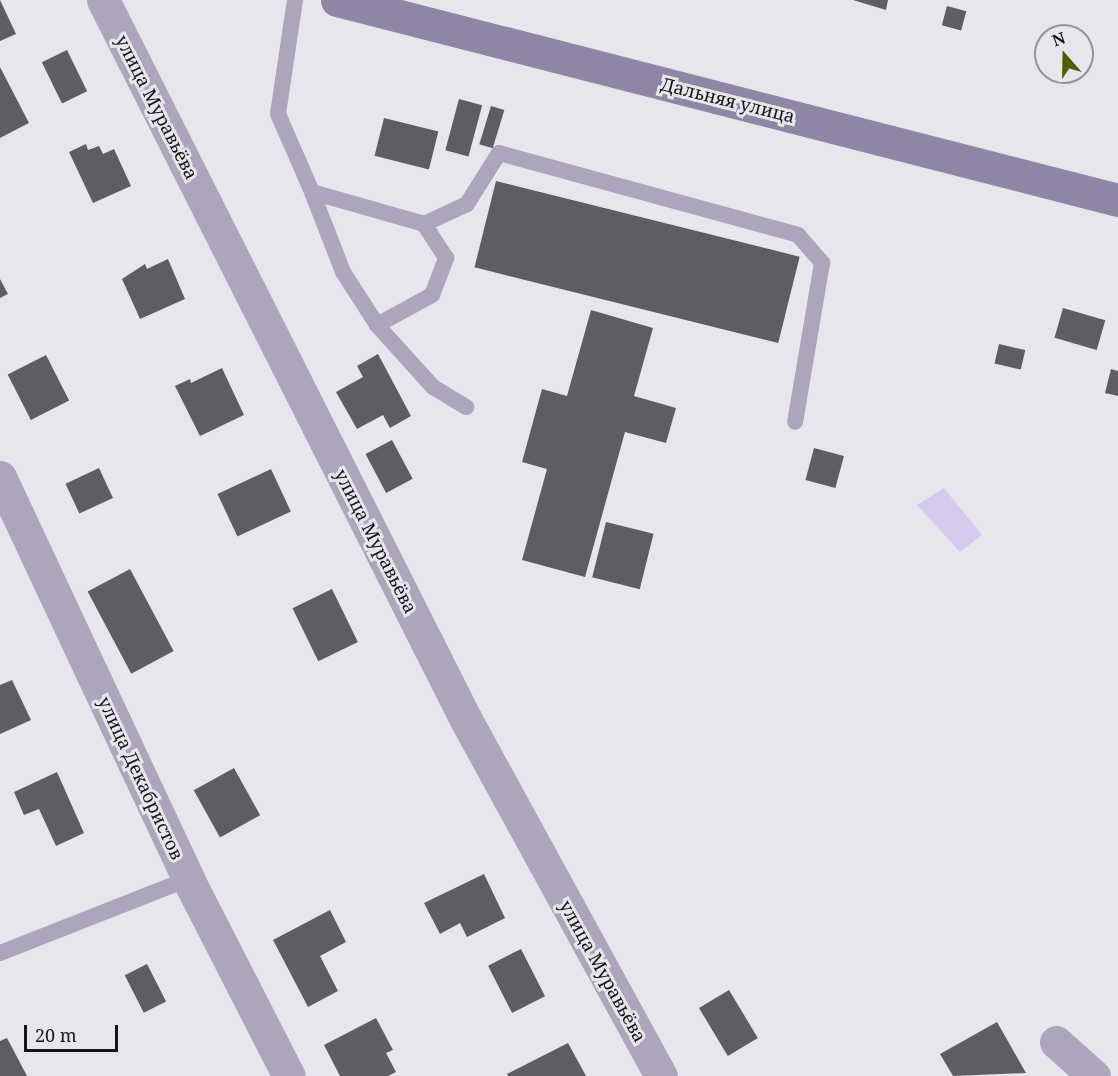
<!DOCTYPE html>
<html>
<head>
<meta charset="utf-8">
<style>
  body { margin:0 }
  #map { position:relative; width:1118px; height:1076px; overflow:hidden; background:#e8e6ed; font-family:"Noto Serif",serif }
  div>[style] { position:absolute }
  .green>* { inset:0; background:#d5caed }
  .building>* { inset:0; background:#5f5d63; transform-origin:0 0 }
  .service>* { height:16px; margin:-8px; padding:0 8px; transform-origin:8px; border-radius:8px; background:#aca5bb }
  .minor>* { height:33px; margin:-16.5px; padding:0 16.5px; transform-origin:16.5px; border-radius:16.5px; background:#aca5bb }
  .secondary>* { height:33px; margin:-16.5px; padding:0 16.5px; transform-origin:16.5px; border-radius:16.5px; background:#8f85a4 }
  span { translate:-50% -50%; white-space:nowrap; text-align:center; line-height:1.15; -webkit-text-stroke:6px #e8e6ed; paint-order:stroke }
  .street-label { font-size:18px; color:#151517 }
  .north { position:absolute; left:1034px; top:24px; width:60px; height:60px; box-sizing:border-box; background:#e8e6ed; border:2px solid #949297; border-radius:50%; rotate:340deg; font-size:16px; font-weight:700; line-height:24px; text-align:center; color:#151517 }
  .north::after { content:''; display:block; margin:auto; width:21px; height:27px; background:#4f5e00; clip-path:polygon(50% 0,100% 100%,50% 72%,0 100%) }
  .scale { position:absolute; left:24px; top:1025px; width:94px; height:27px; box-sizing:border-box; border:3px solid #151517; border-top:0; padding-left:8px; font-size:18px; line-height:21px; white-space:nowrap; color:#151517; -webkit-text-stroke:4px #e8e6ed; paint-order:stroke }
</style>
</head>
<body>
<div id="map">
  <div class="green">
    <div style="clip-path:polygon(944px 488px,982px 535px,960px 552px,917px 505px)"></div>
  </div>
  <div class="building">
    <div style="clip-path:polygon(0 0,16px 34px,0 41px)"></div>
    <div style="clip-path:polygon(853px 0,888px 0,886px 10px)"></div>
    <div style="left:947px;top:6px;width:20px;height:20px;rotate:15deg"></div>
    <div style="left:67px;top:50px;width:46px;height:28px;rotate:64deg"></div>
    <div style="clip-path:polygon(0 67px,29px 123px,0 138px)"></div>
    <div style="left:459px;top:99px;width:24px;height:53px;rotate:15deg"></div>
    <div style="left:491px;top:106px;width:14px;height:40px;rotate:17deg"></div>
    <div style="left:384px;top:118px;width:56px;height:39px;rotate:14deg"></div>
    <div style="clip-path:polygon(86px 144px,88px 150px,99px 146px,103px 154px,114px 149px,131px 186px,93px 203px,69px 152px)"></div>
    <div style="left:496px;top:181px;width:313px;height:89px;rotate:14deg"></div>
    <div style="clip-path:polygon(168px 259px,185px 299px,140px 319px,122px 279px,145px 264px,147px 269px)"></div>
    <div style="clip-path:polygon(0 279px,8px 294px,0 298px)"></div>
    <div style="left:1063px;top:308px;width:44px;height:31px;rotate:16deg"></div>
    <div style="clip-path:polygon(591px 310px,653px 328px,634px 396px,676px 408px,666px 443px,625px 432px,585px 577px,522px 560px,547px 469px,522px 462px,542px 389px,567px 396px)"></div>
    <div style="left:999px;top:344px;width:27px;height:20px;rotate:13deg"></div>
    <div style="clip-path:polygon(378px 354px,411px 416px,390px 428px,383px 415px,357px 429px,336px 392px,363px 377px,357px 366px)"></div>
    <div style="left:46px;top:355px;width:51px;height:43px;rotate:63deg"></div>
    <div style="clip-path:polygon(222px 368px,244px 415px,200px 436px,175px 386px,190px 379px,191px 383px)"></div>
    <div style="clip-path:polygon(1111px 369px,1118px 371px,1118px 396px,1105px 393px)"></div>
    <div style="left:392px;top:440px;width:44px;height:30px;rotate:62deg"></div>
    <div style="left:814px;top:448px;width:31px;height:33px;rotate:15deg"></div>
    <div style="left:99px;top:468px;width:33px;height:37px;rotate:65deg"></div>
    <div style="left:271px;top:469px;width:47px;height:59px;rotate:65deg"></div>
    <div style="left:606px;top:522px;width:49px;height:57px;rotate:14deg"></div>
    <div style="left:130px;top:569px;width:93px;height:48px;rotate:62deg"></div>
    <div style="left:332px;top:589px;width:59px;height:44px;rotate:64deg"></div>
    <div style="clip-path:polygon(12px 680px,31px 720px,0 734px,0 685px)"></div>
    <div style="left:234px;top:768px;width:54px;height:46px;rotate:61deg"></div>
    <div style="clip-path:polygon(57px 772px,84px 833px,56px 846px,39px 809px,24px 815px,14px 792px)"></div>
    <div style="clip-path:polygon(484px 874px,505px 918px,467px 937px,460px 923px,440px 934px,424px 903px)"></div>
    <div style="clip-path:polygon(330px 910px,346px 942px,320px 956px,338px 991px,308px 1007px,273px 940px)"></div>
    <div style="left:521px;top:949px;width:53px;height:37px;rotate:63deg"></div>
    <div style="left:147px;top:964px;width:42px;height:25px;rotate:63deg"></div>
    <div style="left:729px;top:990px;width:56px;height:35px;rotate:59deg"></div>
    <div style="clip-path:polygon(376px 1018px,393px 1050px,386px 1053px,396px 1072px,388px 1076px,340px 1076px,324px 1045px)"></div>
    <div style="clip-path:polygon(997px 1022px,1026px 1073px,953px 1076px,940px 1054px)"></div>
    <div style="clip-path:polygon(7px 1038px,27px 1076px,0 1076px,0 1041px)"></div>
    <div style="clip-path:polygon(568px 1043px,586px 1076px,508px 1076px,507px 1074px)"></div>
  </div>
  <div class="service">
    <div style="left:295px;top:0;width:115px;rotate:98.5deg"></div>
    <div style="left:278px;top:114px;width:85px;rotate:66.4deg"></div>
    <div style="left:312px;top:192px;width:116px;rotate:15.9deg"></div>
    <div style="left:424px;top:224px;width:47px;rotate:-24.9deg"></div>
    <div style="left:467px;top:204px;width:60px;rotate:-57.9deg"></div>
    <div style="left:499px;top:153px;width:310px;rotate:15.3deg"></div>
    <div style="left:798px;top:235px;width:37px;rotate:49deg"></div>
    <div style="left:822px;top:263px;width:161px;rotate:99.6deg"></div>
    <div style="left:312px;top:192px;width:86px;rotate:68.8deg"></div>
    <div style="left:343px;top:272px;width:63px;rotate:57.3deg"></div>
    <div style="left:377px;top:325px;width:84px;rotate:47.9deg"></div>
    <div style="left:433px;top:387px;width:39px;rotate:31deg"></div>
    <div style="left:377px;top:325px;width:63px;rotate:-28.6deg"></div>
    <div style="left:432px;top:295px;width:40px;rotate:-69deg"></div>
    <div style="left:446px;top:258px;width:40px;rotate:-122.9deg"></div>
    <div style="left:0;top:953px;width:202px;rotate:-21.5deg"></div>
  </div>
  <div class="minor">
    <div style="left:103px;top:0;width:804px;rotate:63.24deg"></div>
    <div style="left:465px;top:718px;width:408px;rotate:61.3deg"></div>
    <div style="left:0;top:477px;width:444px;rotate:64.9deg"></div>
    <div style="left:188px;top:879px;width:221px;rotate:62.9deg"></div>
    <div style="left:1056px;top:1042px;width:51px;rotate:41.8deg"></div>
  </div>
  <div class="secondary">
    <div style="left:337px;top:0;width:806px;rotate:14.36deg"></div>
  </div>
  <div class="street-label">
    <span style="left:728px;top:100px;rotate:14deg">Дальняя улица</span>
    <span style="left:157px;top:107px;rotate:63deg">улица Муравьёва</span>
    <span style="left:376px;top:541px;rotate:63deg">улица Муравьёва</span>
    <span style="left:141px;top:778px;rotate:65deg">улица Декабристов</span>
    <span style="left:603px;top:971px;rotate:61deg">улица Муравьёва</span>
  </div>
  <div class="north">N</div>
  <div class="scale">20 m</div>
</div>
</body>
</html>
